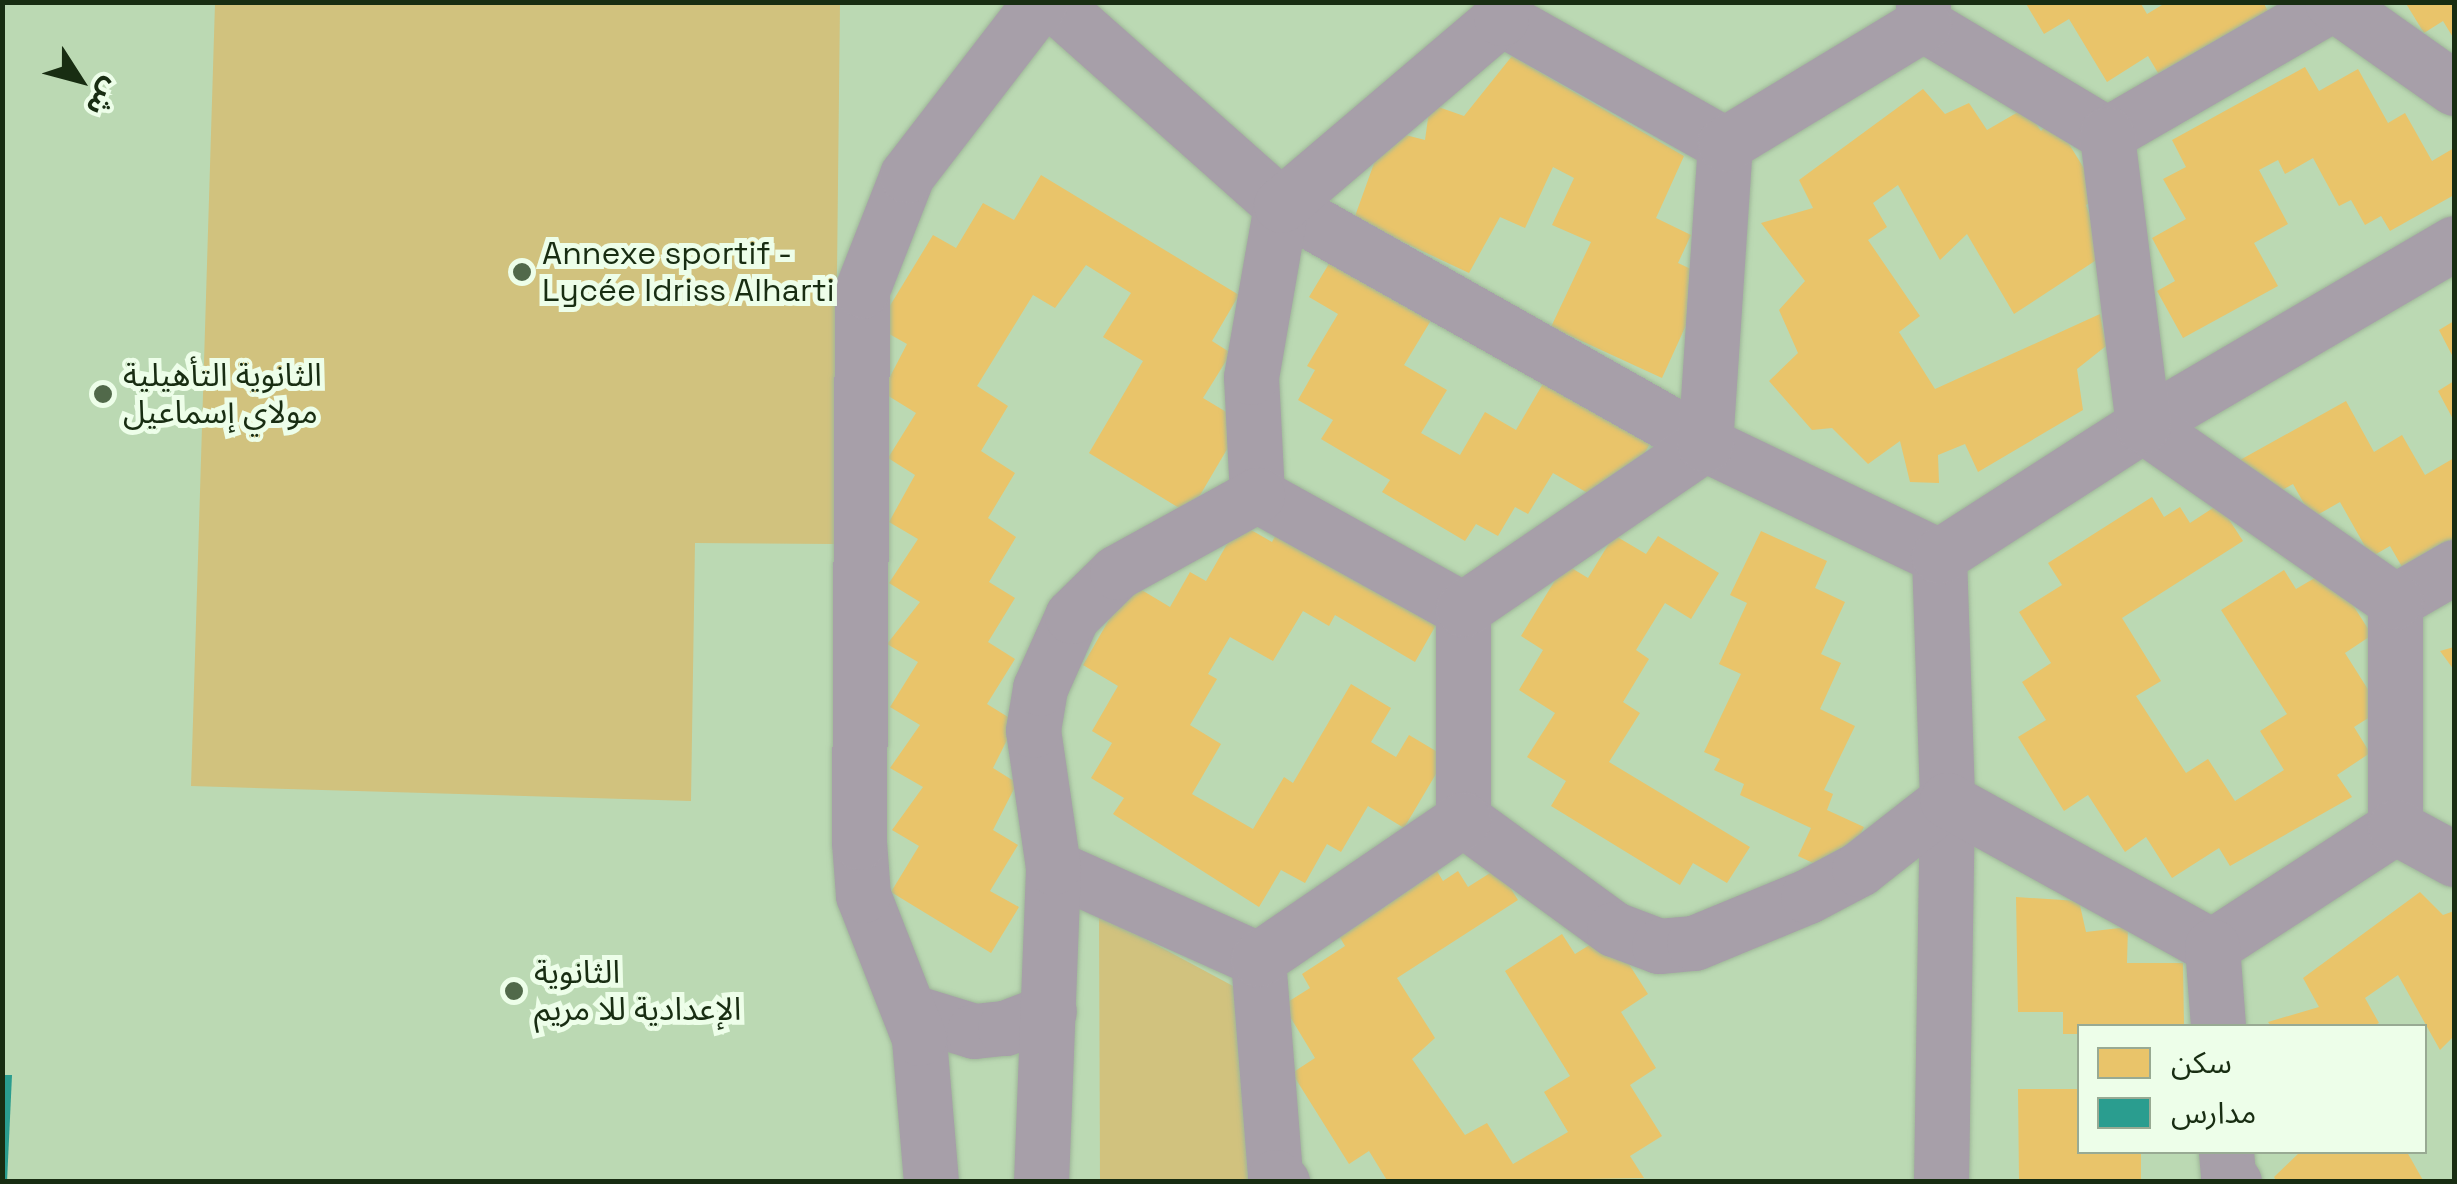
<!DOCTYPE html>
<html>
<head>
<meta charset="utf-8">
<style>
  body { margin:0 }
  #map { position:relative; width:2457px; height:1184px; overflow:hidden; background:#bbd9b3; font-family:"Space Grotesk","Noto Sans Arabic",sans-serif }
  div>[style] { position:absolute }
  .green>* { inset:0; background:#d1c27e }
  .homes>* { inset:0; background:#e9c46a }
  .schools>* { inset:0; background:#2a9d8f }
  .roads { filter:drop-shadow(0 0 2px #9fb799) drop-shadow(0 0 2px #9fb799) }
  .minor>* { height:55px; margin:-27.5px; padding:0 27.5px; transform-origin:27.5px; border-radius:27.5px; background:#a79fa9 }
  .dots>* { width:28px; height:28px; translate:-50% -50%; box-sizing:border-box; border:5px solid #edfee9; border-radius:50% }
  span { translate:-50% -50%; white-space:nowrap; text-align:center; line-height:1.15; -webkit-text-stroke:10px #edfee9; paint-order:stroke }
  .poi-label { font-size:32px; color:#182d12 }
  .left { translate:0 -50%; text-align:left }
  .frame { position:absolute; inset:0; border:5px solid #182d12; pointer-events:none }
  .legend { position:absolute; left:2077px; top:1024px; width:350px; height:130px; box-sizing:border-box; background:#edfee9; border:2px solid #98aa93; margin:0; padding:12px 18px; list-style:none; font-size:30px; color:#182d12 }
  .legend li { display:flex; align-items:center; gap:20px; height:50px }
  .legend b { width:50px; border:2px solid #98aa93 }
  .north { position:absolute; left:30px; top:30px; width:100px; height:100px; -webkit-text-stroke:8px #edfee9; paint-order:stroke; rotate:126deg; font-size:28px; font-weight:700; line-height:40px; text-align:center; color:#182d12 }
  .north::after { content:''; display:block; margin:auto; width:35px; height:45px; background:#182d12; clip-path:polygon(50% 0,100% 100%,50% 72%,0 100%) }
</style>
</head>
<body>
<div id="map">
  <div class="green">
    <div style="clip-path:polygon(215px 3px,840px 3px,834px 544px,695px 543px,691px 801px,191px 786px)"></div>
    <div style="clip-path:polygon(1099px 914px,1246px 993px,1249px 1181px,1100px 1181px)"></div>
  </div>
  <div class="homes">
    <div style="clip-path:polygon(2025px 2px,2140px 2px,2147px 14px,2167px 2px,2263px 2px,2269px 13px,2158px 73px,2148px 56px,2107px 82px,2069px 19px,2044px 34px)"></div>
    <div style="clip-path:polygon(2405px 2px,2454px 2px,2454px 39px,2443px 21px,2424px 33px)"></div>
    <div style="clip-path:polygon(1512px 56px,1684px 156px,1656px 218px,1691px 235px,1678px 263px,1708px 277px,1662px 378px,1551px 327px,1591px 242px,1552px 225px,1574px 178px,1553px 167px,1525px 228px,1500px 217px,1469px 273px,1354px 219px,1386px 130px,1425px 140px,1430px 104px,1464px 116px)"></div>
    <div style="clip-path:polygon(2305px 67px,2319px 91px,2358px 69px,2388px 123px,2405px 113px,2432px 161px,2454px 148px,2454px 195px,2390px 231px,2381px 216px,2365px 225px,2351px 200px,2339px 206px,2313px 158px,2285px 174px,2278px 160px,2259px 170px,2288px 224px,2254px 243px,2278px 286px,2183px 338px,2157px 291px,2175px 281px,2152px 238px,2186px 219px,2163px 179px,2186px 167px,2172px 140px)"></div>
    <div style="clip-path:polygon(1923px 89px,1945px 114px,1969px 103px,1987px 130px,2025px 108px,2041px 131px,2053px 118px,2101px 196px,2086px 205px,2104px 255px,2014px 314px,1967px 234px,1940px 260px,1898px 185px,1873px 203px,1887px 227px,1868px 240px,1920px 316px,1899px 332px,1935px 389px,2100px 314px,2106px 346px,2077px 369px,2083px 410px,1978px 472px,1965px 444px,1938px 455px,1939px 483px,1910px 482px,1900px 441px,1868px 464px,1832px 428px,1812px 430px,1769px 381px,1798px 353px,1779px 310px,1805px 281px,1761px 223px,1813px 208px,1799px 180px)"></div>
    <div style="clip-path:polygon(1041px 175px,1239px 295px,1212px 341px,1231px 353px,1203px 398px,1243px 422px,1189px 514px,1089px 453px,1143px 361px,1103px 337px,1131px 293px,1086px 265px,1055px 308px,1033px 295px,977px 386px,1008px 406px,981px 451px,1015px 473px,988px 518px,1016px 537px,989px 582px,1015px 598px,988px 642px,1015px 659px,987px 704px,1016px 722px,993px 768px,1017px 783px,993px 830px,1018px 845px,990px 891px,1019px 907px,991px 953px,891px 892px,919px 846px,892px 830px,923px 787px,890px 768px,920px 725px,890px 707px,918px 662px,887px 644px,920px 602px,889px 583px,918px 539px,889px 522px,915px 475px,888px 458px,916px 413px,882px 392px,907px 344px,877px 327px,933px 235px,956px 248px,983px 203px,1014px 220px)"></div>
    <div style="clip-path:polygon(1333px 257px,1433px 317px,1404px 365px,1447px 390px,1421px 433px,1460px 455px,1485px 412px,1516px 430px,1548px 375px,1654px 437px,1622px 492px,1598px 499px,1553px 473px,1528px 514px,1515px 507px,1498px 536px,1476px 524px,1465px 541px,1382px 492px,1390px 480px,1321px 439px,1333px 420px,1298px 400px,1315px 370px,1307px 366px,1338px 314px,1309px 297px)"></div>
    <div style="clip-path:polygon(2454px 321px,2454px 359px,2439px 330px)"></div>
    <div style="clip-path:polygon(2454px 381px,2454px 421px,2438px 391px)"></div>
    <div style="clip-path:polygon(2346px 401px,2374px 452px,2402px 435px,2425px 475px,2454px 458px,2454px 553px,2409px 579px,2390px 546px,2371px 557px,2340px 502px,2312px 518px,2293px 484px,2263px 501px,2240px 460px)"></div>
    <div style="clip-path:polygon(2152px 497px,2164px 517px,2180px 507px,2190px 523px,2219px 504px,2243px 541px,2122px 618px,2161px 681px,2136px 696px,2186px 773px,2208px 759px,2235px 801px,2284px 770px,2260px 731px,2287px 714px,2221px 610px,2284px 570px,2296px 589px,2330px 569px,2372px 635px,2345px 653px,2381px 710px,2354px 727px,2370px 753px,2337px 775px,2352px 797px,2230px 866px,2219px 848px,2172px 878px,2146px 837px,2125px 852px,2088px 795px,2064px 811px,2018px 737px,2046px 720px,2022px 682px,2051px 663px,2019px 612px,2062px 585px,2048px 563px)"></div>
    <div style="clip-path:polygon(1284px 520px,1436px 625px,1415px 662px,1335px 615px,1329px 626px,1303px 611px,1273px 661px,1230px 637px,1208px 674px,1217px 679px,1190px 725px,1221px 744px,1192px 794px,1253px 829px,1284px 777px,1293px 783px,1351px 684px,1391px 708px,1371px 742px,1396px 757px,1409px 735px,1446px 757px,1404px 828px,1368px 806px,1341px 852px,1327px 844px,1305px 883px,1281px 870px,1259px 907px,1113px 814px,1124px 798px,1091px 778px,1112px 743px,1092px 731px,1118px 686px,1083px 665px,1130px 583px,1170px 607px,1190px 572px,1206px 581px,1239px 523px,1272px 542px)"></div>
    <div style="clip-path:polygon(1761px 531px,1827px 561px,1815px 588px,1845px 602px,1821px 654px,1841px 663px,1820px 709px,1855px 726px,1824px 790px,1833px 794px,1827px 810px,1864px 827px,1841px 876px,1798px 856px,1811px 828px,1740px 795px,1744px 784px,1714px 770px,1720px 759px,1704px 752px,1741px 674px,1719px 664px,1747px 603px,1730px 595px)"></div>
    <div style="clip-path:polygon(1614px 535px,1646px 554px,1658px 536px,1719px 573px,1691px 619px,1665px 603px,1636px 650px,1649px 659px,1623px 702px,1640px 713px,1609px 762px,1750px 847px,1727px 883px,1693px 863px,1680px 885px,1551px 806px,1566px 781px,1527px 757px,1555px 713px,1519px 690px,1543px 650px,1521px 636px,1565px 564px,1588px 578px)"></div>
    <div style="clip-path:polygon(2454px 647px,2454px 670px,2440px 651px)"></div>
    <div style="clip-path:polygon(1431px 861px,1443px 881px,1458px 871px,1468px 887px,1498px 868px,1518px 900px,1397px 978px,1435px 1038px,1412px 1059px,1465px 1135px,1487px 1123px,1513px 1164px,1568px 1132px,1544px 1092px,1570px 1076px,1505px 971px,1562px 934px,1575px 954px,1609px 933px,1648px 994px,1621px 1012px,1656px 1068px,1630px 1085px,1662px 1136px,1630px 1156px,1644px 1178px,1388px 1182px,1369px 1151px,1349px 1164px,1292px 1073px,1315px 1058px,1283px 1005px,1310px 988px,1302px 974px,1345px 946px,1332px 924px)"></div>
    <div style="clip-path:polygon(2420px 892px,2443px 915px,2454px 911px,2454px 1036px,2440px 1050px,2398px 975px,2365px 998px,2379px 1023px,2373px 1026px,2271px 1026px,2268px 1022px,2319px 1007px,2303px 978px)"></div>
    <div style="clip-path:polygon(2016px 897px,2079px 901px,2086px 932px,2128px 927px,2127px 963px,2183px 963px,2184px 1026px,2080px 1026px,2080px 1034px,2063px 1034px,2063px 1012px,2018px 1012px)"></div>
    <div style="clip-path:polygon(2018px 1089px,2080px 1089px,2080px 1152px,2141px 1152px,2141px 1182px,2019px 1182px)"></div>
    <div style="clip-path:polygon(2300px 1152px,2407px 1152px,2424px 1182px,2277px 1182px,2274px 1177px)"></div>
  </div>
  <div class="schools">
    <div style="clip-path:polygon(2px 1075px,12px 1075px,7px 1182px,2px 1182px)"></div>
  </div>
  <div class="roads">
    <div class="minor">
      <div style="left:1052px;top:2px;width:306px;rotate:41.6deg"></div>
      <div style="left:1281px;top:205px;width:487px;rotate:29.4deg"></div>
      <div style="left:1705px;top:444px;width:259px;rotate:25.6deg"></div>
      <div style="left:1923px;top:2px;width:22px;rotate:90deg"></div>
      <div style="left:1923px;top:24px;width:214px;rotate:30.9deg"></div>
      <div style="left:2107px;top:134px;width:260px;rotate:-30deg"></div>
      <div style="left:2332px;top:2px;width:149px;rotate:35.2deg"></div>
      <div style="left:1501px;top:18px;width:257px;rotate:29.4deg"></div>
      <div style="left:1257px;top:495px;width:118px;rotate:-92.9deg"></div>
      <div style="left:1251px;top:377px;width:175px;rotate:-80.1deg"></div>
      <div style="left:1281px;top:205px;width:289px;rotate:-40.4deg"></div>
      <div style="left:1501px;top:18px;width:16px;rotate:-90deg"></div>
      <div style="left:1257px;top:495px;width:235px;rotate:29deg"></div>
      <div style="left:1939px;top:556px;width:244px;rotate:88.1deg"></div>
      <div style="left:1947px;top:800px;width:382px;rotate:90.9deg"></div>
      <div style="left:1939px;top:556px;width:242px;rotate:-32.7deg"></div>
      <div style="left:2143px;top:425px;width:360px;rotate:-30.3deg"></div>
      <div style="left:2395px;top:601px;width:68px;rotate:-30deg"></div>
      <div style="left:1463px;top:609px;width:210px;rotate:90deg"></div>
      <div style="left:1463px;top:819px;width:187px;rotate:36.1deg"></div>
      <div style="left:1614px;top:929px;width:48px;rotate:20.7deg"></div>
      <div style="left:1659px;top:946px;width:35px;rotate:-5deg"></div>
      <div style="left:1694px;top:943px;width:123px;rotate:-22.4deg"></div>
      <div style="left:1808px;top:896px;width:58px;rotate:-27.9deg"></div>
      <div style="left:1859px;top:869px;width:112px;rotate:-38.1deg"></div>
      <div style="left:1947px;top:800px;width:303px;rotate:28.9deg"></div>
      <div style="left:2212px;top:946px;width:218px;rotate:-33deg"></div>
      <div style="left:2395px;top:827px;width:226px;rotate:-90deg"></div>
      <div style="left:2395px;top:601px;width:307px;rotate:-145.1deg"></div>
      <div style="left:2143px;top:425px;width:293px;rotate:-97.1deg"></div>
      <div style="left:1463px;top:609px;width:293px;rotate:-34.3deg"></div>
      <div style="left:1705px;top:444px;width:301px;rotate:-86.2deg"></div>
      <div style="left:1725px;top:144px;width:232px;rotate:-31.2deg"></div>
      <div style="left:2395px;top:827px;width:67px;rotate:28.5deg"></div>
      <div style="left:1053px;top:867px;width:225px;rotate:24.2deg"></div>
      <div style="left:1258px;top:959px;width:219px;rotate:85.5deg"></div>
      <div style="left:1275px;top:1177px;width:9px;rotate:36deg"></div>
      <div style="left:2212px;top:946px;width:80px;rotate:85.7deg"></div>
      <div style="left:1258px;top:959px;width:248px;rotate:-34.3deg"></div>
      <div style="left:909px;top:1011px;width:68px;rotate:17.1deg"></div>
      <div style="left:974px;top:1031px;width:31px;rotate:-6deg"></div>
      <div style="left:1005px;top:1028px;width:47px;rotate:-21.1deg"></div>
      <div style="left:2226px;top:1152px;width:25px;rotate:85deg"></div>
      <div style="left:2228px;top:1177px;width:8px;rotate:40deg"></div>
      <div style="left:931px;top:1182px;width:144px;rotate:-94.8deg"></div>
      <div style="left:919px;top:1038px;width:154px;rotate:-111.4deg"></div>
      <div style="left:863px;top:895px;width:53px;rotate:-94.3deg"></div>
      <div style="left:859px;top:842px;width:552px;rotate:-89.69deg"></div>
      <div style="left:862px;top:290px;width:123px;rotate:-68.6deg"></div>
      <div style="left:907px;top:175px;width:218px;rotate:-52.4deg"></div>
      <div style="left:1041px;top:1182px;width:315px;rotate:-87.8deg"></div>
      <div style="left:1053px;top:867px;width:138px;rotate:-98.3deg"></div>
      <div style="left:1033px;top:730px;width:43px;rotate:-80.5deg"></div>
      <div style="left:1040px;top:688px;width:79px;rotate:-66deg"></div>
      <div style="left:1072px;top:616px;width:63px;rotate:-44.4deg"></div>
      <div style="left:1117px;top:572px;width:160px;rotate:-28.8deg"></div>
    </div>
  </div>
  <div class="dots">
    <div style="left:522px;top:272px;background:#51694a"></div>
    <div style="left:103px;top:394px;background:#51694a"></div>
    <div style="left:514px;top:991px;background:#51694a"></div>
  </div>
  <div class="poi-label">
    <span class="left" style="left:542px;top:272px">Annexe sportif -<br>Lycée Idriss Alharti</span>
    <span class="left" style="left:123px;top:394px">الثانوية التأهيلية<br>مولاي إسماعيل</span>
    <span class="left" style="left:534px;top:991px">الثانوية<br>الإعدادية للا مريم</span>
  </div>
  <div class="frame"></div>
  <ul class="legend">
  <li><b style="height:28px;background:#e9c46a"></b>سكن</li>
  <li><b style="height:28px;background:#2a9d8f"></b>مدارس</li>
  </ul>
  <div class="north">ش</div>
</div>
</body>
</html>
